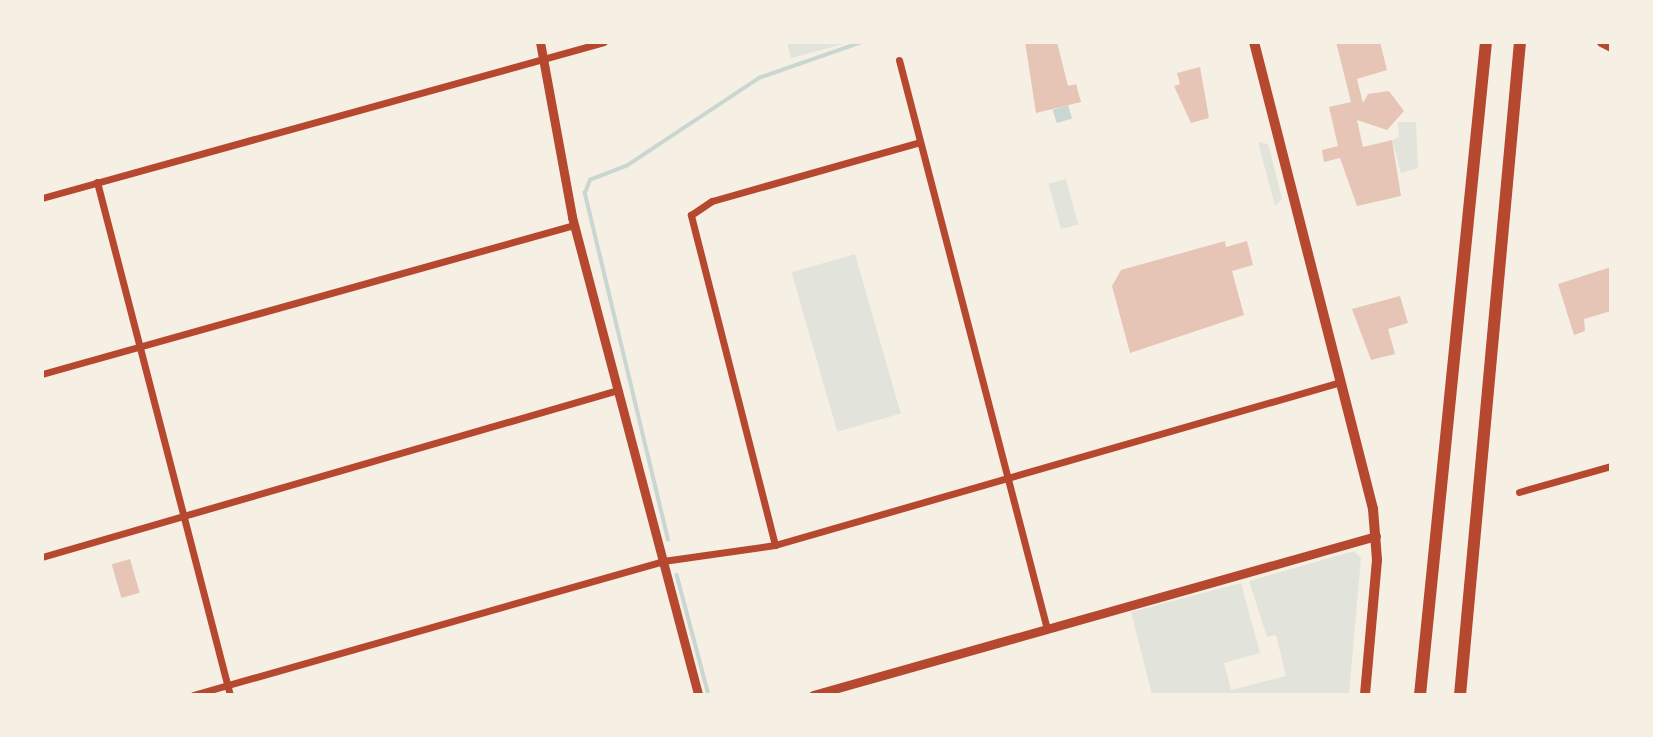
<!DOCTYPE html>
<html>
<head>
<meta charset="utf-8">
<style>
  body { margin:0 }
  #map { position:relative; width:1653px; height:737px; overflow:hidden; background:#f6efe4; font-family:Quicksand,sans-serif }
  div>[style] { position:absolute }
  .green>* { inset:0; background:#e2e4dc; transform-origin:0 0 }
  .water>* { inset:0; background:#c9d6d2; transform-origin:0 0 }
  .stream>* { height:3.5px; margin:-1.75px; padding:0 1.75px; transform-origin:1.75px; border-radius:1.75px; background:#c9d6d2 }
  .building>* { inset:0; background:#e6c5b7; transform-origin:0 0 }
  .minor>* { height:7px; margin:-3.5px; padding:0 3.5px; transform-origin:3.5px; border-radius:3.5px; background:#b5482f }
  .tertiary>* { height:9px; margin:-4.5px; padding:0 4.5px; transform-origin:4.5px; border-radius:4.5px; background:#b5482f }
  .secondary>* { height:10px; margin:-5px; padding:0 5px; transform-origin:5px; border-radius:5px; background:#b5482f }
  .motorway>* { height:12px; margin:-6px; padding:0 6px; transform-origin:6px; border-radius:6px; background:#b5482f }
  span { translate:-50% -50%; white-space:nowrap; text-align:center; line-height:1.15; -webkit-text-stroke:5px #f6efe4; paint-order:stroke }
  .frame { position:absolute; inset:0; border:44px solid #f6efe4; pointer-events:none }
</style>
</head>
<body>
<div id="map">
  <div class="green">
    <div style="clip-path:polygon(787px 42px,851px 42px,791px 58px)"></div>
    <div style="clip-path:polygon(1398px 122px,1416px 122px,1418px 168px,1401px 173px,1392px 140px,1399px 137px)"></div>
    <div style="clip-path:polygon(1258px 142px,1268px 144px,1282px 199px,1275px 206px)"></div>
    <div style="left:1066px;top:179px;width:47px;height:18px;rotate:75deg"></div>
    <div style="left:855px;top:254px;width:166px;height:66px;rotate:74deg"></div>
    <div style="clip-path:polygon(1354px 551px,1361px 558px,1349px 695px,1152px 695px,1131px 612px,1241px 583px,1260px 653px,1224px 663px,1231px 690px,1286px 676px,1276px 635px,1267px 637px,1249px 581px)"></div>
  </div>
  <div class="water">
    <div style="left:1068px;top:105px;width:14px;height:16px;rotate:73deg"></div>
  </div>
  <div class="stream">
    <div style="left:668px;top:540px;width:357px;rotate:-103.5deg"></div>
    <div style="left:585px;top:193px;width:14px;rotate:-69deg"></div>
    <div style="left:590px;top:180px;width:41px;rotate:-21.5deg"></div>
    <div style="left:628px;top:165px;width:157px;rotate:-33.6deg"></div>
    <div style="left:759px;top:78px;width:109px;rotate:-19.3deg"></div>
    <div style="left:677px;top:575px;width:124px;rotate:75.1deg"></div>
  </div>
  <div class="building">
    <div style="clip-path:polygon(1025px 42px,1057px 42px,1068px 86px,1076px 84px,1081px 102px,1036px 113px)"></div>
    <div style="clip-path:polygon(1336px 42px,1380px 42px,1387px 70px,1357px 79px,1363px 103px,1368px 94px,1389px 91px,1404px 111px,1387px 130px,1357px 120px,1363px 147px,1392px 140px,1401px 196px,1357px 206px,1340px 158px,1324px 162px,1322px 150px,1338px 146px,1329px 107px,1351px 102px)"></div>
    <div style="clip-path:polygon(1200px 67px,1209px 118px,1191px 123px,1174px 86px,1180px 84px,1177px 73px)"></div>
    <div style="clip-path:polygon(1225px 241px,1226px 247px,1247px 241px,1253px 265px,1232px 271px,1244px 315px,1130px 353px,1112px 286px,1121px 270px)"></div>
    <div style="clip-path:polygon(1611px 267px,1611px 311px,1584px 319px,1585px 331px,1574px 335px,1558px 284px)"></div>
    <div style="clip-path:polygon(1400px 296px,1408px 323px,1388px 329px,1395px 354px,1371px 360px,1352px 309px)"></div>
    <div style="left:130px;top:559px;width:35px;height:19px;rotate:74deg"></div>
  </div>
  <div class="minor">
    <div style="left:899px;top:60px;width:588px;rotate:75.42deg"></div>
    <div style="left:97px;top:182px;width:530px;rotate:75.47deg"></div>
    <div style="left:42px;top:198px;width:583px;rotate:-15.51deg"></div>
    <div style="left:42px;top:374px;width:552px;rotate:-15.65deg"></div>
    <div style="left:1519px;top:492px;width:96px;rotate:-15.8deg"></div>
    <div style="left:775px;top:545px;width:341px;rotate:-104.3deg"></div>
    <div style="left:691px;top:215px;width:25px;rotate:-34deg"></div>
    <div style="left:712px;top:201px;width:216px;rotate:-15.8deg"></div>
    <div style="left:42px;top:557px;width:600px;rotate:-16.17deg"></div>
    <div style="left:193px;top:695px;width:489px;rotate:-15.9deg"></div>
    <div style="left:663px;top:561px;width:113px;rotate:-8.1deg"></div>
    <div style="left:775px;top:545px;width:589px;rotate:-16.07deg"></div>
  </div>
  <div class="tertiary">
    <div style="left:540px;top:42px;width:178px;rotate:79.6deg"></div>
    <div style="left:572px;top:217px;width:494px;rotate:75.2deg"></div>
    <div style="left:1601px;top:42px;width:11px;rotate:27deg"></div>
    <div style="left:813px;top:695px;width:585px;rotate:-15.77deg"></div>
  </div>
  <div class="secondary">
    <div style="left:1254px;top:42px;width:482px;rotate:75.7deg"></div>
    <div style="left:1373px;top:509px;width:51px;rotate:85.5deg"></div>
    <div style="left:1377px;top:560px;width:136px;rotate:95.1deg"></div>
  </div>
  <div class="motorway">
    <div style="left:1420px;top:695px;width:656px;rotate:-84.23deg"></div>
    <div style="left:1460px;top:695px;width:656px;rotate:-84.75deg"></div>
  </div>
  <div class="frame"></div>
</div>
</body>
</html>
